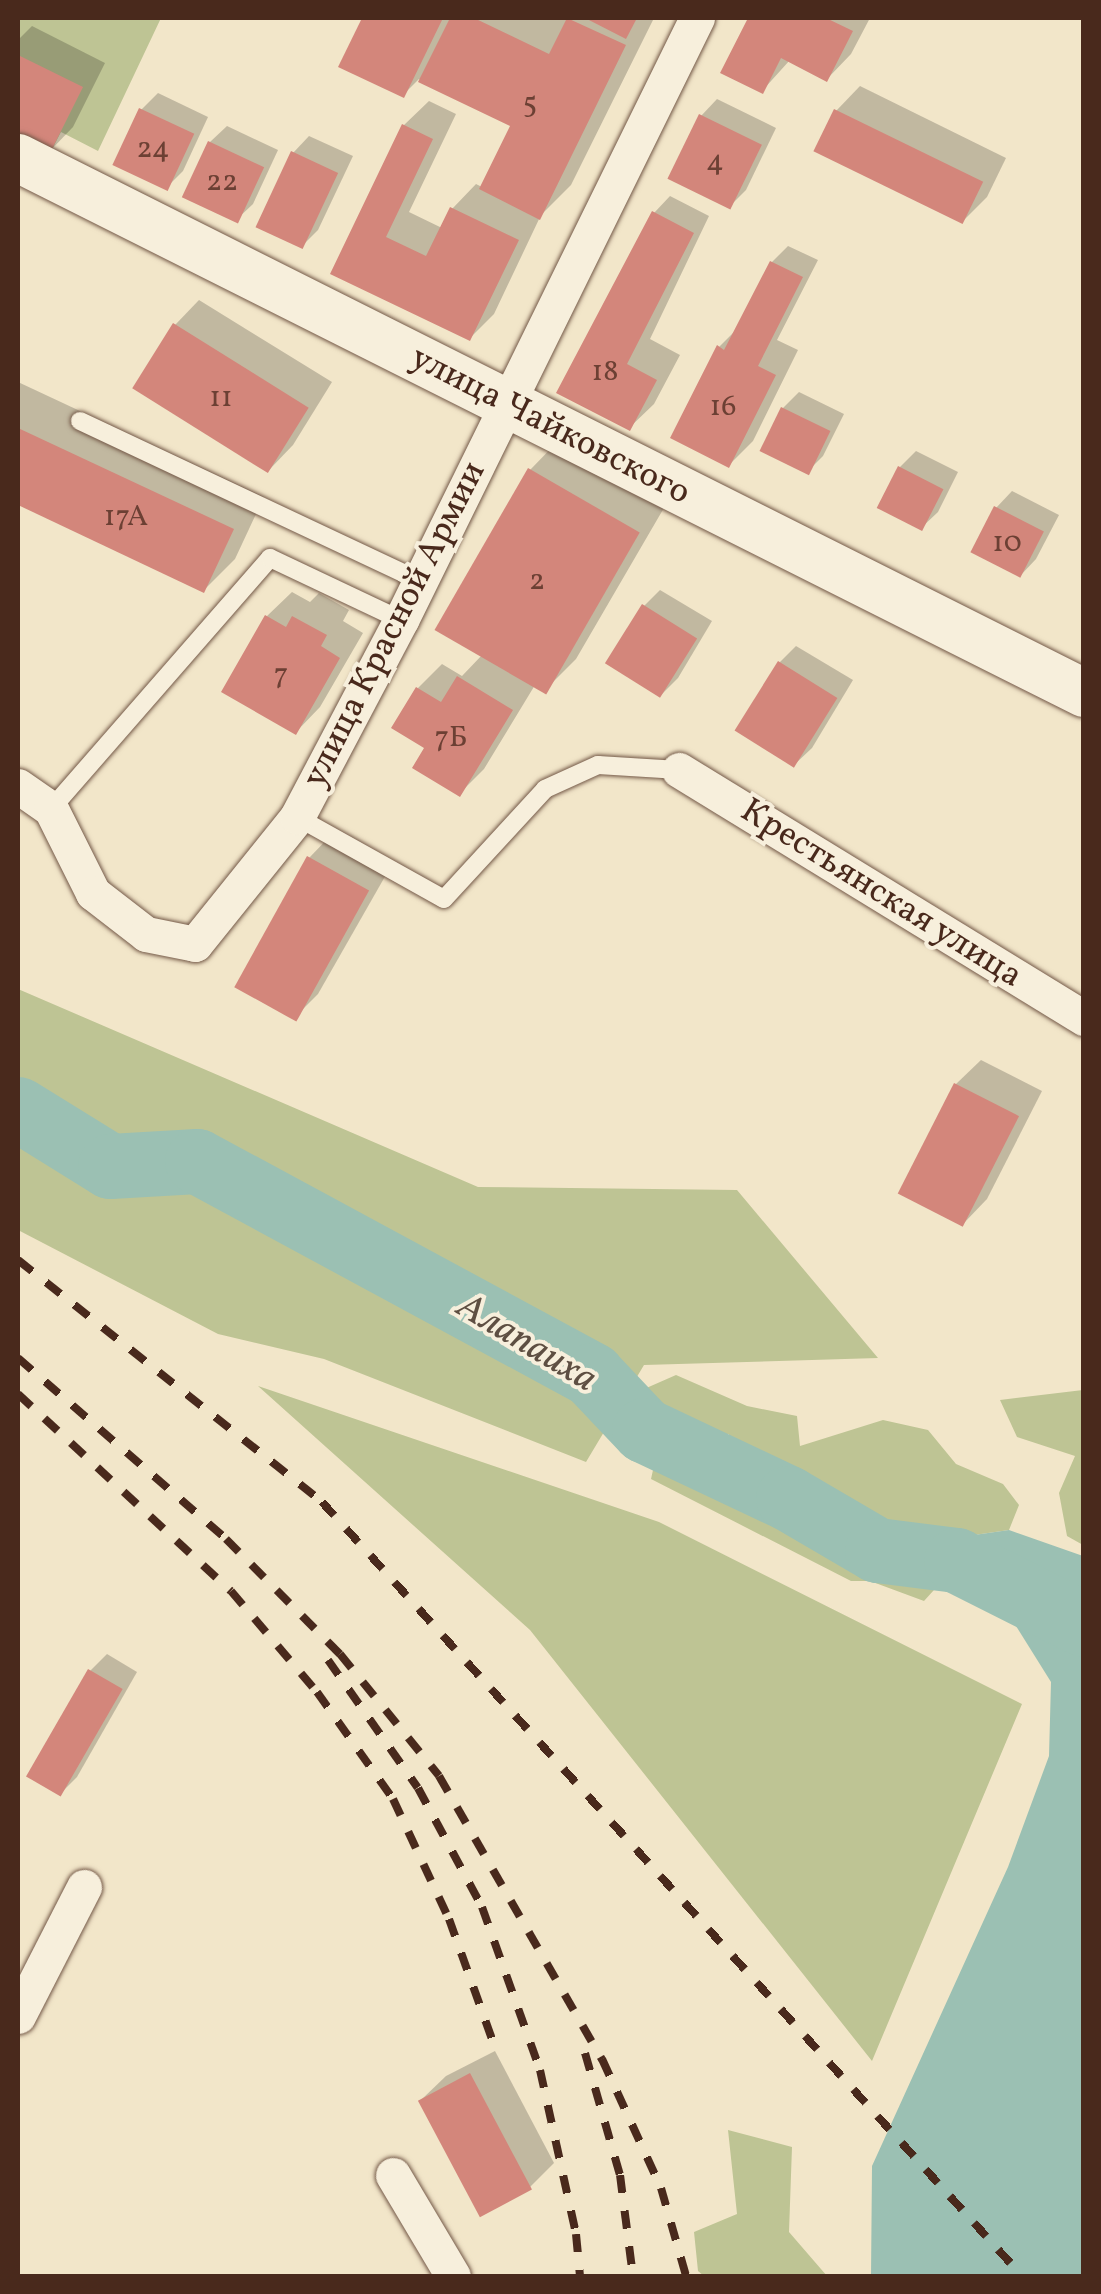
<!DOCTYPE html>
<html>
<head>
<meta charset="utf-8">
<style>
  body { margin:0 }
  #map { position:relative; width:1101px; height:2294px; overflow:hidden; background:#f2e6c9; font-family:Vollkorn,serif }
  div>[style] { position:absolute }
  .green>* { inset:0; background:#bec494 }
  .water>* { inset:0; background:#9bc0b3 }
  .shadow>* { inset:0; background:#0003 }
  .river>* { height:65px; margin:-32.5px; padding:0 32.5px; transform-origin:32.5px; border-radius:32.5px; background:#9bc0b3 }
  .building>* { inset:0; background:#d3867b; transform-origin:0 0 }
  .roads { filter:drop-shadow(0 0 2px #735847) drop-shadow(0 0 2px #735847) }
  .lane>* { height:18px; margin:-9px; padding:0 9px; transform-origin:9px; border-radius:9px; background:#f7efdc }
  .street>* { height:35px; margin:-17.5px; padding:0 17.5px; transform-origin:17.5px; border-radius:17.5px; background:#f7efdc }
  .secondary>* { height:48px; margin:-24px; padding:0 24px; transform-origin:24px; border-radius:24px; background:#f7efdc }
  .rail>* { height:8px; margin-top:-4px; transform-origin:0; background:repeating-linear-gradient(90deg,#49291c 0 18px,transparent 0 36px) }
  span { translate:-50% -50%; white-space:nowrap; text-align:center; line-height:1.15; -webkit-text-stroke:8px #f7efdc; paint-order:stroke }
  .number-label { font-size:30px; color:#6c4034 }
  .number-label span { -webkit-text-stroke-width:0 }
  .street-label { font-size:35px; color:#49291c }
  .water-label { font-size:38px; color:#5e4f42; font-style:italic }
  .frame { position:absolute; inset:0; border:20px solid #49291c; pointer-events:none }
</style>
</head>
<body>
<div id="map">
  <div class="green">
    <div style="clip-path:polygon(18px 18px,161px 18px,98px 151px,61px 132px,49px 155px,18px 139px)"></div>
    <div style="clip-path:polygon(18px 989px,478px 1187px,737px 1190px,878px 1358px,644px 1365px,586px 1462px,324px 1359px,218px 1334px,18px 1230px)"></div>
    <div style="clip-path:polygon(676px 1375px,747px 1406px,797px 1416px,800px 1446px,883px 1420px,928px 1430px,956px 1464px,1003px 1484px,1019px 1505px,1009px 1530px,974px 1535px,934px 1529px,877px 1538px,860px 1517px,728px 1455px,729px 1434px,679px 1435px,638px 1418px,635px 1393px)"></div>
    <div style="clip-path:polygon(258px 1386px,659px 1522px,1022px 1704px,872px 2061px,530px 1630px)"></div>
    <div style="clip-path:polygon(1083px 1390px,1084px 1390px,1083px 1545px,1067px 1536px,1059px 1493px,1075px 1456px,1017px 1437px,1000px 1400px)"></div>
    <div style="clip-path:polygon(655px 1461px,861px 1563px,934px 1572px,943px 1580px,924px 1601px,870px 1581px,851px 1581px,651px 1479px)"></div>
    <div style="clip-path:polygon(728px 2130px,792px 2147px,789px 2232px,827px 2276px,704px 2276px,698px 2271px,694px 2232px,737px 2214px)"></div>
  </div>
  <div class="water">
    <div style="clip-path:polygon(1009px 1530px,1083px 1556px,1083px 2276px,871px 2276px,872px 2166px,1008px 1867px,1049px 1756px,1051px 1682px,1006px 1610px,951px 1588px,956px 1560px,974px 1535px)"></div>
  </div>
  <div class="shadow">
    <div style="clip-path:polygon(365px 18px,654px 18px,571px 185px,541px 215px,494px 314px,470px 338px,334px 273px,404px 125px,429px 101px,456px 114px,409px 212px,442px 228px,452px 209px,476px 184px,482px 187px,513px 125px,419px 79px,403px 95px,341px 66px)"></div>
    <div style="clip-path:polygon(751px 18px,870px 18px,851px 54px,827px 79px,790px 60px,762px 91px,723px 71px)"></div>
    <div style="clip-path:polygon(32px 26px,105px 63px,73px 127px,49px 152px,18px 136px,18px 40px)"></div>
    <div style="clip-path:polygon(860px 86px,1006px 158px,987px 197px,963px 221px,836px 111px)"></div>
    <div style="clip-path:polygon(158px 93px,208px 117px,183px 171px,166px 188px,141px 110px)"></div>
    <div style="clip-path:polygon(717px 99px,776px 128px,746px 190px,730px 206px,701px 116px)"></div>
    <div style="clip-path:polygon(227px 126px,278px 150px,253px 204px,236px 220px,210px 142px)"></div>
    <div style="clip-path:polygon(309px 136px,353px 156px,318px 230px,302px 246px,293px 153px)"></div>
    <div style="clip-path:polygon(670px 196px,709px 216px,650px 339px,680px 355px,654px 404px,629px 428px,559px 392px,654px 213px)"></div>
    <div style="clip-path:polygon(788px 246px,818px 260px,777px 340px,798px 350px,753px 441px,729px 465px,719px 347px,739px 327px,772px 262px)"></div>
    <div style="clip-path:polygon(199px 300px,332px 382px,293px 445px,269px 470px,175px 325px)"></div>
    <div style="clip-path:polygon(18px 382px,264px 497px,235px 559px,204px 590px,18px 503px)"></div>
    <div style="clip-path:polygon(799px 392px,844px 414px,823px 456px,807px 472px,783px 408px)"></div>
    <div style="clip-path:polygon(561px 438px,668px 501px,576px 659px,545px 690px,535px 685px,484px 769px,460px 793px,427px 747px,418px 688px,442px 664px,462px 676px,483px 654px,530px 470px)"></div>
    <div style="clip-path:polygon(916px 451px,958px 472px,938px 512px,921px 528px,900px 467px)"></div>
    <div style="clip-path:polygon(1012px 491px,1059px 515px,1036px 559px,1020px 576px,996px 508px)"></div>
    <div style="clip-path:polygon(660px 590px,712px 621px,678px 678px,662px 694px,644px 606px)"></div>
    <div style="clip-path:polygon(292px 592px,310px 602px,319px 593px,349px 610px,343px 621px,363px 633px,320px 707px,296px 732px,267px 616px)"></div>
    <div style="clip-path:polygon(796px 646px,853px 680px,812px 748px,795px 764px,780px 662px)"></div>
    <div style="clip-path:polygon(333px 833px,391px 866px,318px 994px,294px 1018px,309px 858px)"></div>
    <div style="clip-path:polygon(981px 1060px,1042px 1091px,987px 1199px,963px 1224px,956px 1084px)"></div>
    <div style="clip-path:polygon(107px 1654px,137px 1672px,77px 1777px,60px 1794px,90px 1671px)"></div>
    <div style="clip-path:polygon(495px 2051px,554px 2163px,529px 2188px,421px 2100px,446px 2076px)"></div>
  </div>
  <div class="river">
    <div style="left:18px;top:1109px;width:108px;rotate:31.8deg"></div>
    <div style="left:110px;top:1166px;width:87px;rotate:-3.3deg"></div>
    <div style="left:197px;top:1161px;width:449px;rotate:28.4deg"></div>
    <div style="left:592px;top:1375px;width:76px;rotate:46.6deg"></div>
    <div style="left:644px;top:1430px;width:159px;rotate:25.3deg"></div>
    <div style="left:788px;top:1498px;width:103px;rotate:30.3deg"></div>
    <div style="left:877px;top:1550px;width:80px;rotate:7.2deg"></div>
    <div style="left:956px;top:1560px;width:143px;rotate:26.6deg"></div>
  </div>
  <div class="building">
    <div style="clip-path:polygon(362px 18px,443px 18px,404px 98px,338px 67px)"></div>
    <div style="clip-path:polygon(450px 18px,474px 18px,549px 54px,567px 18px,626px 45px,540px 220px,479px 189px,510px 126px,418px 82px)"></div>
    <div style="clip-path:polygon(585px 18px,637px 18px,626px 39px)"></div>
    <div style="clip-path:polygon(748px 18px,826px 18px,853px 31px,827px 82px,781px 58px,763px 94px,720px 73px)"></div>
    <div style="clip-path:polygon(18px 55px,83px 87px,49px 155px,18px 139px)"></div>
    <div style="left:139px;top:108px;width:61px;height:63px;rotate:25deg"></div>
    <div style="left:834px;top:109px;width:166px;height:47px;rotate:26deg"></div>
    <div style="left:699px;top:114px;width:70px;height:72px;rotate:26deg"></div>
    <div style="clip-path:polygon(402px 124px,433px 139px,386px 237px,426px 256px,450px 207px,519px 240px,470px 341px,330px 274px)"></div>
    <div style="left:208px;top:141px;width:62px;height:62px;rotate:25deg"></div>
    <div style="left:291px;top:151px;width:52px;height:84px;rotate:25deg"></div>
    <div style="clip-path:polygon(652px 211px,694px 233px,627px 364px,657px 380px,630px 431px,556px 393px)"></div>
    <div style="clip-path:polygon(770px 261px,803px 277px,758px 366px,776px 375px,729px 468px,670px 438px,717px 345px,724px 350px)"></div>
    <div style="left:173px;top:323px;width:160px;height:77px;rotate:32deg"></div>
    <div style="left:781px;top:407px;width:55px;height:49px;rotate:26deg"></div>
    <div style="clip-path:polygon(18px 428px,234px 529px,204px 593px,18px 505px)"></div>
    <div style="left:898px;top:466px;width:51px;height:47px;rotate:27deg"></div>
    <div style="left:528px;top:468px;width:129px;height:187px;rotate:30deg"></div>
    <div style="left:994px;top:506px;width:56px;height:52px;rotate:27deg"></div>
    <div style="left:642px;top:604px;width:65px;height:70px;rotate:32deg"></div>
    <div style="clip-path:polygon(265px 615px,286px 627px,292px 616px,327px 635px,321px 646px,340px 658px,296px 735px,221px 692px)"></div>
    <div style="left:778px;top:661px;width:70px;height:82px;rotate:32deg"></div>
    <div style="clip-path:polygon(457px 676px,513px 710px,460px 797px,412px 768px,424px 748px,391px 728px,416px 687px,441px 702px)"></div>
    <div style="left:307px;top:856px;width:71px;height:150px;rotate:29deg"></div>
    <div style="left:954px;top:1083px;width:73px;height:124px;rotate:27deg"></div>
    <div style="left:88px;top:1669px;width:40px;height:124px;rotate:30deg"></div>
    <div style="left:470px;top:2073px;width:132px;height:59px;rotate:62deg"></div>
  </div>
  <div class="roads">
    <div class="lane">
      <div style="left:80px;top:421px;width:376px;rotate:25.2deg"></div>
      <div style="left:51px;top:809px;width:333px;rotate:-48.9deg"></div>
      <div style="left:270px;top:558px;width:145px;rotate:25.3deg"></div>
      <div style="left:297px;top:817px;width:168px;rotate:29.2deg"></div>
      <div style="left:444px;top:899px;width:149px;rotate:-47.4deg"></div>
      <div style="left:545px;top:789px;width:58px;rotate:-24.4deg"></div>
      <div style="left:598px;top:765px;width:81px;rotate:3.5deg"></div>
    </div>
    <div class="street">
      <div style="left:679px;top:770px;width:475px;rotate:31.5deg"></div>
      <div style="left:18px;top:786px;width:40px;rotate:34.9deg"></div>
      <div style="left:51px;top:809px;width:94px;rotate:63.4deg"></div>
      <div style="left:93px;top:893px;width:67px;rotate:37.7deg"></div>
      <div style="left:146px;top:934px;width:50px;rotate:11.5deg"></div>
      <div style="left:195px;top:944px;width:163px;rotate:-51.2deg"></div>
      <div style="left:297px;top:817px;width:223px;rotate:-62.2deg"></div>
      <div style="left:401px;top:620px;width:671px;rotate:-63.82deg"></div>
      <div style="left:18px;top:2016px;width:145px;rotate:-62.9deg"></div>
      <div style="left:393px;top:2175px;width:117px;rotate:59.3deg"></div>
    </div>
    <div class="secondary">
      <div style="left:18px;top:158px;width:1193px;rotate:26.65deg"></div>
    </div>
  </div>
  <div class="rail">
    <div style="left:18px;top:1260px;width:389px;rotate:38.5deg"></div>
    <div style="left:322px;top:1502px;width:1044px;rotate:47.87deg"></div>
    <div style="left:18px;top:1358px;width:276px;rotate:41deg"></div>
    <div style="left:226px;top:1539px;width:162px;rotate:45.3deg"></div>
    <div style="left:340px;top:1654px;width:157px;rotate:50.9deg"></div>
    <div style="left:439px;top:1776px;width:327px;rotate:60.1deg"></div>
    <div style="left:602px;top:2059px;width:142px;rotate:65.4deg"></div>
    <div style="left:661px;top:2188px;width:91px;rotate:74.1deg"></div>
    <div style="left:18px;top:1394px;width:290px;rotate:42.8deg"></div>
    <div style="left:231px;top:1591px;width:133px;rotate:49.6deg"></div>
    <div style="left:317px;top:1692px;width:131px;rotate:54.6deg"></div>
    <div style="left:393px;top:1799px;width:132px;rotate:65deg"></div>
    <div style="left:449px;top:1919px;width:131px;rotate:70.3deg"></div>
    <div style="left:328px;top:1660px;width:156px;rotate:54.9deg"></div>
    <div style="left:418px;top:1788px;width:135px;rotate:61.7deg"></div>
    <div style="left:482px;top:1907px;width:173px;rotate:70.4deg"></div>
    <div style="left:540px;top:2070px;width:168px;rotate:77.6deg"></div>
    <div style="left:576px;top:2234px;width:42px;rotate:84.6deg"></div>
    <div style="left:585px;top:2053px;width:127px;rotate:74deg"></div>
    <div style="left:620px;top:2175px;width:102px;rotate:82.7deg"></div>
  </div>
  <div class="number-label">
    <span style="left:530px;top:104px">5</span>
    <span style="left:153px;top:149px">24</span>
    <span style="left:715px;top:162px">4</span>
    <span style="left:222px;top:182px">22</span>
    <span style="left:605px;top:372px">18</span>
    <span style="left:221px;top:398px">11</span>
    <span style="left:723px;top:407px">16</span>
    <span style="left:126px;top:517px">17А</span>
    <span style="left:1007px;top:543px">10</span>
    <span style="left:537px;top:581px">2</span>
    <span style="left:281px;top:675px">7</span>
    <span style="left:451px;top:738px">7Б</span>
  </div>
  <div class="street-label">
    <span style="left:550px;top:426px;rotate:27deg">улица Чайковского</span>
    <span style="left:395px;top:625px;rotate:-63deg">улица Красной Армии</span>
    <span style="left:881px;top:894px;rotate:32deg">Крестьянская улица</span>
  </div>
  <div class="water-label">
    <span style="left:526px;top:1344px;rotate:31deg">Алапаиха</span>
  </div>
  <div class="frame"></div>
</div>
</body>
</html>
